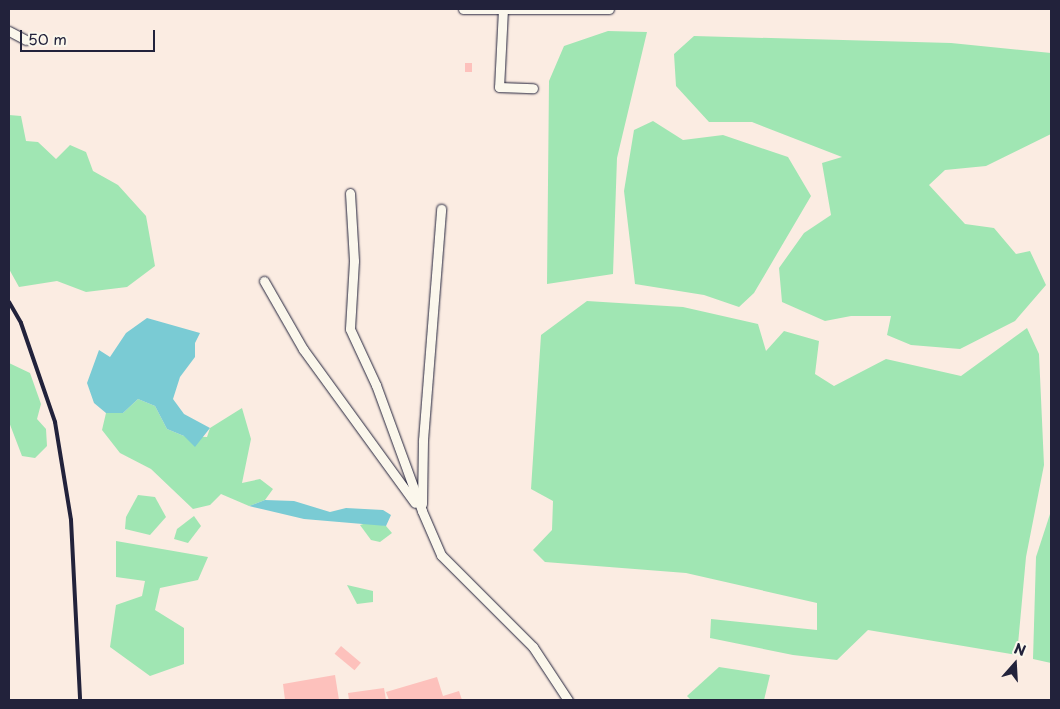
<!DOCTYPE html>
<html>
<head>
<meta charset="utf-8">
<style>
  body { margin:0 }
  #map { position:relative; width:1060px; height:709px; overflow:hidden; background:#fbece2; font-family:"Playpen Sans",sans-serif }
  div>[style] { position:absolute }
  .green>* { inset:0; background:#a0e6b3 }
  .water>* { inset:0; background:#7acbd4 }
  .building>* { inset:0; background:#fdc1bc; transform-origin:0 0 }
  .roads { filter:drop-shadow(0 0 1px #22223b) drop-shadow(0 0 1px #22223b) }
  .service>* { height:9px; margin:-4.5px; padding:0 4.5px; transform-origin:4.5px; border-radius:4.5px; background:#fbf7ec }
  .rail>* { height:4px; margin:-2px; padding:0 2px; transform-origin:2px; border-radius:2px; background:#22223b }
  span { translate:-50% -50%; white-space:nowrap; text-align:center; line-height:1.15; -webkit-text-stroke:5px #fbf7ec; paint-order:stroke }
  .frame { position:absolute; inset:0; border:10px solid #22223b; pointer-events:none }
  .north { position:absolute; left:990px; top:639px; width:50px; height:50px; -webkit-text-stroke:4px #fbf7ec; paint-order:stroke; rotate:19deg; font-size:14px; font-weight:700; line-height:20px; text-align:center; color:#22223b }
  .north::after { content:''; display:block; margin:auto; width:18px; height:22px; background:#22223b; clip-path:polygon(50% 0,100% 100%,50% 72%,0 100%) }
  .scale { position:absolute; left:20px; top:30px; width:135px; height:22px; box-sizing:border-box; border:2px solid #22223b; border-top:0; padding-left:6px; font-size:15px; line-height:18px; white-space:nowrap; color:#22223b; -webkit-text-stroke:4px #fbf7ec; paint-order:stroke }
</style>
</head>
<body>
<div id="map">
  <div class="green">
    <div style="clip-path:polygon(608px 31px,647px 32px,617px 158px,613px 274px,547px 284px,549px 81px,564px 46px)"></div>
    <div style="clip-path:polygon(694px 36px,951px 43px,1051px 53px,1051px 134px,986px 166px,945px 170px,929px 185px,965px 224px,994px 228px,1016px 254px,1030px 251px,1046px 285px,1015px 321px,960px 349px,911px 345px,887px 335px,891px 316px,851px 316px,825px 321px,782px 302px,779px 268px,804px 233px,831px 215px,822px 163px,842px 157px,752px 122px,709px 122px,676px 86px,674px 54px)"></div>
    <div style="clip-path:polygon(9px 115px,21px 116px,26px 141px,38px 142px,56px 159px,70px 145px,86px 152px,93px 171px,118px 185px,146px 216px,155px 266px,127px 287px,86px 292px,57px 281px,19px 287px,9px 269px)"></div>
    <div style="clip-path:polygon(653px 121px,683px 140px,723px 135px,788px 157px,811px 196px,754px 293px,739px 307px,704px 295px,635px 284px,624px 191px,634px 130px)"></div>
    <div style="clip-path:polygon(587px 301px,683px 307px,758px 324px,766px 351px,784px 331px,819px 341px,815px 374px,834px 386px,886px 359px,961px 376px,1027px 328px,1039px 354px,1044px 465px,1026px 557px,1017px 655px,868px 630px,837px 660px,793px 655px,710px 638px,711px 619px,817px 630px,817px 603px,686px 573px,545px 562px,533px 550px,552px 530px,553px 501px,531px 489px,541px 335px)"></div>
    <div style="clip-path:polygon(9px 363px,30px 373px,41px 404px,37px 419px,46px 429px,47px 446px,35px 458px,22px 456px,9px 422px)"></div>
    <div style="clip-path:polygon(138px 399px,155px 406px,167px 429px,184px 436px,207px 437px,210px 428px,242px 408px,251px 439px,242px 483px,260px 479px,273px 489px,265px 500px,249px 506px,221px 494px,210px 505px,193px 509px,151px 469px,120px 453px,102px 430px,106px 413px,123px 413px)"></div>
    <div style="clip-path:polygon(138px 495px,155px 497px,166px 517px,150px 535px,125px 529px,126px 517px)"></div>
    <div style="clip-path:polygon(1051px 511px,1051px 663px,1033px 659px,1036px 557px)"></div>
    <div style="clip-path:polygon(194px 516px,201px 526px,188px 543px,174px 539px,177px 529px)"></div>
    <div style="clip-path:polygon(370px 522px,386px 526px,392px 533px,380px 542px,371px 540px,360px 525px)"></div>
    <div style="clip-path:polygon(116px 541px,208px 557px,198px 580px,160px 588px,155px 610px,184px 628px,184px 664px,150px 676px,110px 647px,116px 605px,142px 596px,145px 581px,116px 577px)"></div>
    <div style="clip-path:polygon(347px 585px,373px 591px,373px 602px,357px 604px)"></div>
    <div style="clip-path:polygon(719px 667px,770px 675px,764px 700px,691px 700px,687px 696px)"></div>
  </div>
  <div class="water">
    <div style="clip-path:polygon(147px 318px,200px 333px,195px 343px,195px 357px,180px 377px,173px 399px,184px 414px,210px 428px,195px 447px,184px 436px,167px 429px,155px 406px,138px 399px,123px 413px,106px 413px,94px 403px,87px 383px,99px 350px,110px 357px,126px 333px)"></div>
    <div style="clip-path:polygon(265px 500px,294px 501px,330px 512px,346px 508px,383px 510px,391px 515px,386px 526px,304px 519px,249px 506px)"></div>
  </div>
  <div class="building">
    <div style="left:465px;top:63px;width:7px;height:9px"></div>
    <div style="left:341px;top:646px;width:26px;height:10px;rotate:40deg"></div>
    <div style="clip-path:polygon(335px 675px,339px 700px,285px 700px,283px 684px)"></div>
    <div style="clip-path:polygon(437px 677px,443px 696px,459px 691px,462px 700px,389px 700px,386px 692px)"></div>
    <div style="clip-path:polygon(384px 688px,386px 700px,349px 700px,348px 693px)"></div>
  </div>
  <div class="roads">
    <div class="service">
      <div style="left:463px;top:9px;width:146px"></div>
      <div style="left:503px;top:9px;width:78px;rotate:92.9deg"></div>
      <div style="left:499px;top:87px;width:34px;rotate:2deg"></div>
      <div style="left:9px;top:31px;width:19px;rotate:28deg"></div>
      <div style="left:350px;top:193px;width:68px;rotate:86.6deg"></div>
      <div style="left:354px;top:261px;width:68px;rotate:93.4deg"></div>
      <div style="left:350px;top:329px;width:62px;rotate:65.1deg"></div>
      <div style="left:376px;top:385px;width:134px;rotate:69.9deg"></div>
      <div style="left:422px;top:511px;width:48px;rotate:66.6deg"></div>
      <div style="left:441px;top:555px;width:130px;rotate:45deg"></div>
      <div style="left:533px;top:647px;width:64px;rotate:56.6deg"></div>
      <div style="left:264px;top:281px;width:78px;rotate:60.2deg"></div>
      <div style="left:303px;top:349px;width:190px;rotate:54deg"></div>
      <div style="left:422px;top:504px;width:64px;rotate:-89.1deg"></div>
      <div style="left:423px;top:440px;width:232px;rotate:-85.5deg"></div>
    </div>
  </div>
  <div class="rail">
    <div style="left:9px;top:302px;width:24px;rotate:60deg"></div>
    <div style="left:21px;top:323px;width:105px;rotate:71deg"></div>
    <div style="left:55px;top:422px;width:99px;rotate:80.7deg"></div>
    <div style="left:71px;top:520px;width:180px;rotate:87.1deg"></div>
  </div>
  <div class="frame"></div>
  <div class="north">N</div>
  <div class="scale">50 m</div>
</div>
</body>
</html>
